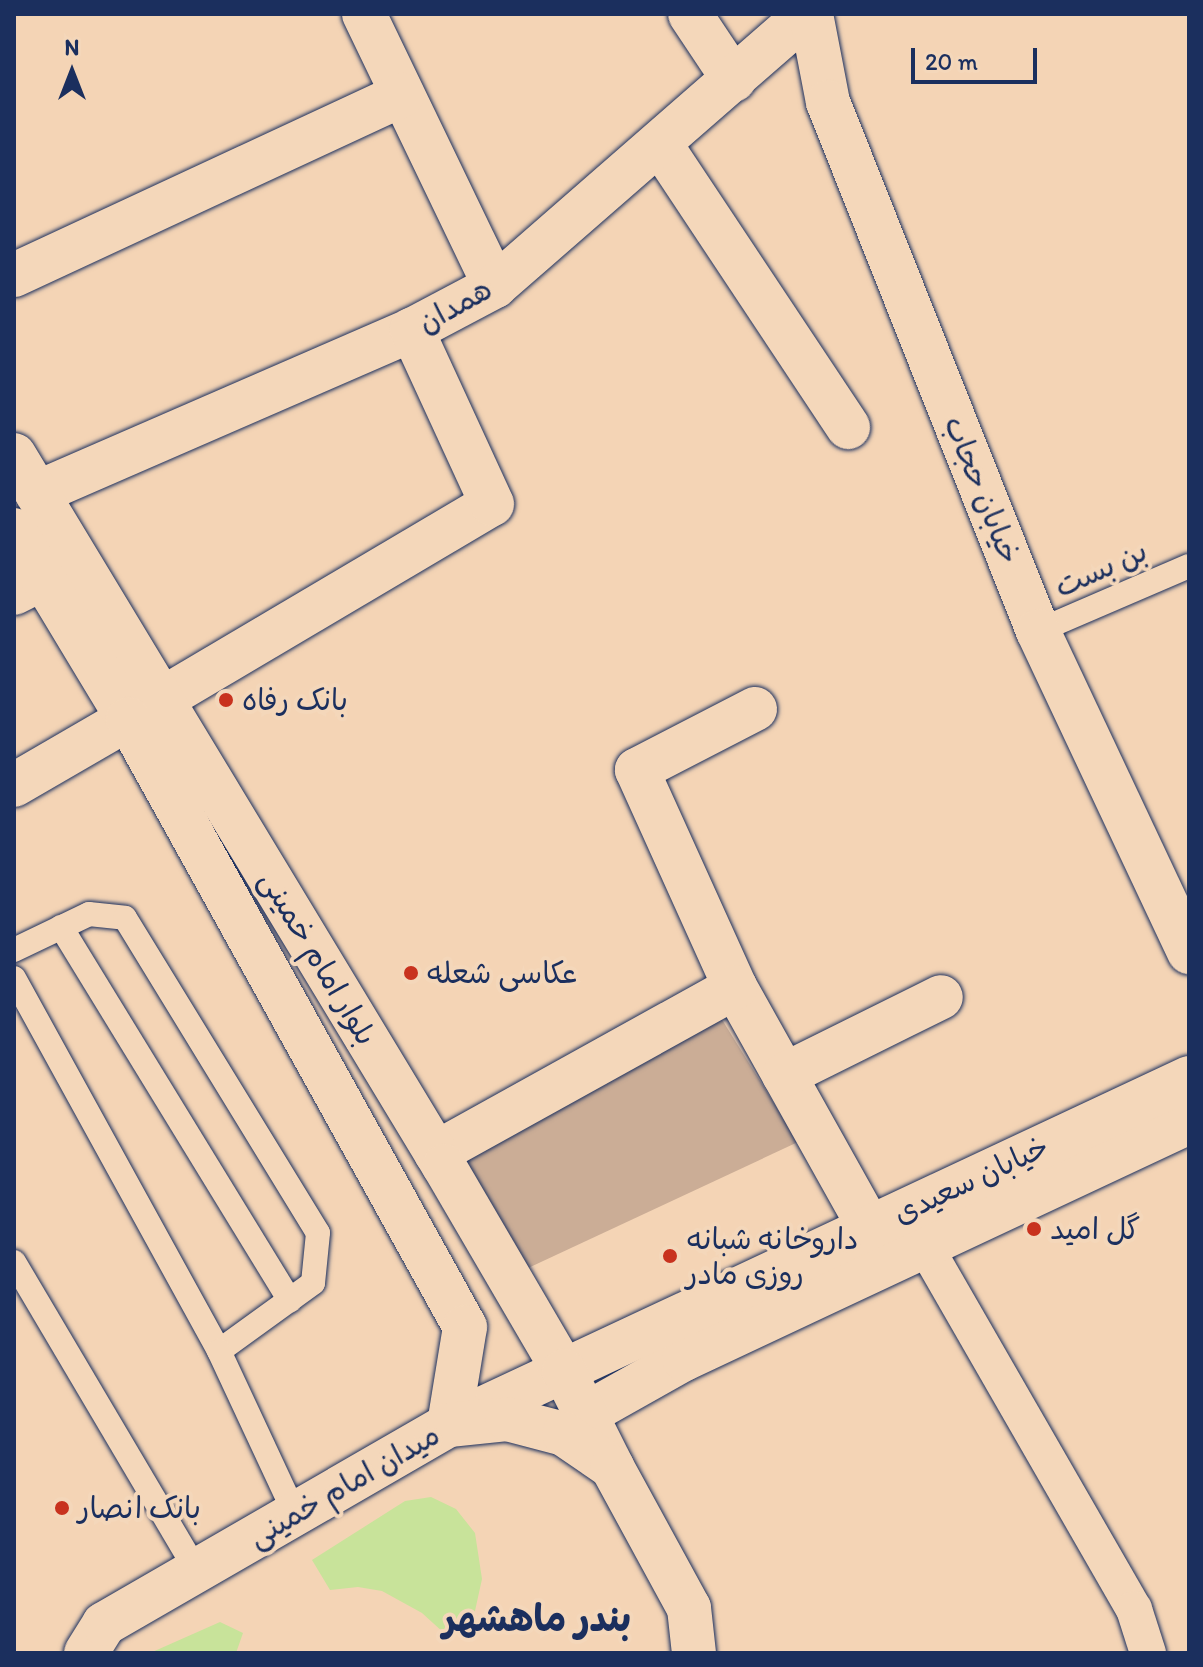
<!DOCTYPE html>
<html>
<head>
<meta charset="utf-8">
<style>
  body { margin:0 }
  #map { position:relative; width:1203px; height:1667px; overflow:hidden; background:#f4d4b5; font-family:Itim,"Playpen Sans Arabic",sans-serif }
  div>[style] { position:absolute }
  .green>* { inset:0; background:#c8e39a }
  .building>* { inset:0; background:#cbad96 }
  .roads { filter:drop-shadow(0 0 2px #1b2f5e) drop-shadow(0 0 2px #1b2f5e) }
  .service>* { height:24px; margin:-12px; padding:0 12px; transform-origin:12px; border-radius:12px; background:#f4d7ba }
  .pedestrian>* { height:36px; margin:-18px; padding:0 18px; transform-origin:18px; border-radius:18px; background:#f4d7ba }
  .minor>* { height:44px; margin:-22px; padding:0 22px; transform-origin:22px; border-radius:22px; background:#f4d7ba }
  .tertiary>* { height:44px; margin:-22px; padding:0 22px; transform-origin:22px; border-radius:22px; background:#f4d7ba }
  .secondary>* { height:44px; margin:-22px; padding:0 22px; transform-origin:22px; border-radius:22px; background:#f4d7ba }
  .primary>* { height:44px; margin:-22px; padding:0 22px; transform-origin:22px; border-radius:22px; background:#f4d7ba }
  .dots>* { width:22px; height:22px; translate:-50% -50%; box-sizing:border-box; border:4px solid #f4d7ba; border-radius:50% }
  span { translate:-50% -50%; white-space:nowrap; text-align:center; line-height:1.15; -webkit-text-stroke:8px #f4d7ba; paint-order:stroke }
  .street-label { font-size:30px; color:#1b2f5e }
  .poi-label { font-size:30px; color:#1b2f5e }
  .left { translate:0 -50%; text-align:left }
  .district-label { font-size:38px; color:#1b2f5e; font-weight:700 }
  .frame { position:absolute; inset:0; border:16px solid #1b2f5e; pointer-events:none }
  .north { position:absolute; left:32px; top:32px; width:80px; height:80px; -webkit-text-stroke:6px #f4d7ba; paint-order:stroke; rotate:0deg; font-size:22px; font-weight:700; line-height:32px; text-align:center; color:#1b2f5e }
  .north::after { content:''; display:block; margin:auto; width:28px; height:36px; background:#1b2f5e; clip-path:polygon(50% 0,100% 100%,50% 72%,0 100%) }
  .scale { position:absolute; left:911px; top:48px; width:126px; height:36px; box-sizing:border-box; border:4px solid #1b2f5e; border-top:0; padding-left:10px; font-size:24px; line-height:28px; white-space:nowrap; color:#1b2f5e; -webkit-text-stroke:6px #f4d7ba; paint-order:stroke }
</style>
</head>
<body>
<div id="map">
  <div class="green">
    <div style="clip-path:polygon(431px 1497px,456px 1509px,475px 1533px,482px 1579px,473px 1620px,444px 1633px,422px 1613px,382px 1591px,358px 1587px,330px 1590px,312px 1560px,405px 1501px)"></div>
    <div style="clip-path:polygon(220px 1622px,243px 1633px,236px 1653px,150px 1653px)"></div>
  </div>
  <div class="building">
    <div style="clip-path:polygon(721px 1018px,798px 1142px,526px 1269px,458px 1153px)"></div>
  </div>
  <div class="roads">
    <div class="service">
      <div style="left:1038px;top:631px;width:164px;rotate:-23.3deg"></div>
      <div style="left:61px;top:927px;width:438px;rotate:58.5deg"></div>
      <div style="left:14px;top:950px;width:83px;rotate:-25.6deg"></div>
      <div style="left:89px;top:914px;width:36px;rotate:6deg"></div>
      <div style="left:125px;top:918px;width:369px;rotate:58.5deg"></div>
      <div style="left:318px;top:1233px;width:50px;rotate:95.7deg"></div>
      <div style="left:313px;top:1283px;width:116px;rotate:144.1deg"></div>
      <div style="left:14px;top:978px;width:426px;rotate:61.2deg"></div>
      <div style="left:219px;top:1351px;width:180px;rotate:65deg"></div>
      <div style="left:14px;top:1262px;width:359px;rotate:59.4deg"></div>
    </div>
    <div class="pedestrian">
      <div style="left:925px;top:1246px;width:419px;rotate:60.1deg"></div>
      <div style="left:1134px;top:1609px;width:46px;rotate:72.3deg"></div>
    </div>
    <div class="minor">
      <div style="left:364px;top:14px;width:302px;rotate:64.3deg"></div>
      <div style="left:690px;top:14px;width:79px;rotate:56.3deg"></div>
      <div style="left:660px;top:144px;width:340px;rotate:56.4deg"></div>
      <div style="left:14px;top:275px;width:428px;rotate:-24.9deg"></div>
      <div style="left:37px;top:493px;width:409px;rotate:-23.5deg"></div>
      <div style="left:412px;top:330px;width:94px;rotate:-27.9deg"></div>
      <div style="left:495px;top:286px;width:414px;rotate:-41.1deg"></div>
      <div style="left:14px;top:593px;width:33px;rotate:-27deg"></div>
      <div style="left:162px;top:699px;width:383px;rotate:-30.6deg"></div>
      <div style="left:492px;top:504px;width:192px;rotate:-114.7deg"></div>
      <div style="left:755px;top:709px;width:133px;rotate:152.7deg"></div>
      <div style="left:637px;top:770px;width:238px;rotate:65.7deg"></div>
      <div style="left:735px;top:987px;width:275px;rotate:60.8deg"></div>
      <div style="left:784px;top:1075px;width:175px;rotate:-26.4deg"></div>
      <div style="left:436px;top:1153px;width:342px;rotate:-29deg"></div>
    </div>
    <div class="tertiary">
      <div style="left:811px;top:14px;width:90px;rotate:79.1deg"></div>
      <div style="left:828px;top:102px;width:569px;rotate:68.35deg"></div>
      <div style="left:1038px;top:631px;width:355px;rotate:64.8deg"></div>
    </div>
    <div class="secondary">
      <div style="left:14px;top:785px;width:132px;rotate:-30.1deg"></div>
      <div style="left:586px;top:1414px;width:112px;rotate:-29.3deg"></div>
      <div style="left:684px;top:1359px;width:558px;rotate:-25.14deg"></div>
      <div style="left:452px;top:1423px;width:814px;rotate:-25.08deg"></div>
    </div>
    <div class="primary">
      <div style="left:14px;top:455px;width:831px;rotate:58.84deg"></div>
      <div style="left:444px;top:1166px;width:238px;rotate:59.7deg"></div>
      <div style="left:564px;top:1371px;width:107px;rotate:63.4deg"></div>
      <div style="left:14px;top:530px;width:221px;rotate:58.9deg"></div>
      <div style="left:128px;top:719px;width:695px;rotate:61deg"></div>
      <div style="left:465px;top:1327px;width:99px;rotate:99.3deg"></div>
      <div style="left:86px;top:1653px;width:34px;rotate:-58deg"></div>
      <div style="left:104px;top:1624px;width:398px;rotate:-30deg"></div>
      <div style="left:449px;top:1425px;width:58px;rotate:-5.9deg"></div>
      <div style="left:507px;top:1419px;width:59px;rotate:14.7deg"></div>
      <div style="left:564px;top:1434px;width:58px;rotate:34.5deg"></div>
      <div style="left:612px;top:1467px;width:161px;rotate:61.4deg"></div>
      <div style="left:689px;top:1608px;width:45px;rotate:83.7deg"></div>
    </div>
  </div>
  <div class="dots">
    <div style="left:226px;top:700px;background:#c8321e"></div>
    <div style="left:411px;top:973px;background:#c8321e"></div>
    <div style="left:1034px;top:1229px;background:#c8321e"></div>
    <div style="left:670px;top:1256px;background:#c8321e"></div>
    <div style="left:62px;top:1508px;background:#c8321e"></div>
  </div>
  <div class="street-label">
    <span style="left:455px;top:306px;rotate:-29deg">همدان</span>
    <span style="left:982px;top:490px;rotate:68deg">خیابان حجاب</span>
    <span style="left:1101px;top:569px;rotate:-24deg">بن بست</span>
    <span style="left:318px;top:958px;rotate:59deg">بلوار امام خمینی</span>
    <span style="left:971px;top:1180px;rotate:-25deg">خیابان سعیدی</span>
    <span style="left:344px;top:1486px;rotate:-30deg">میدان امام خمینی</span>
  </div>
  <div class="poi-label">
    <span class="left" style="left:242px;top:700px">بانک رفاه</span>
    <span class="left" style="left:427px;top:973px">عکاسی شعله</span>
    <span class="left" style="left:1050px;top:1229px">گل امید</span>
    <span class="left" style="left:686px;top:1256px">داروخانه شبانه<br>روزی مادر</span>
    <span class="left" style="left:78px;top:1508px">بانک انصار</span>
  </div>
  <div class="district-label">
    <span style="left:537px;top:1619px">بندر ماهشهر</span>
  </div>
  <div class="frame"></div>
  <div class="north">N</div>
  <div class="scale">20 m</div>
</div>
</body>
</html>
